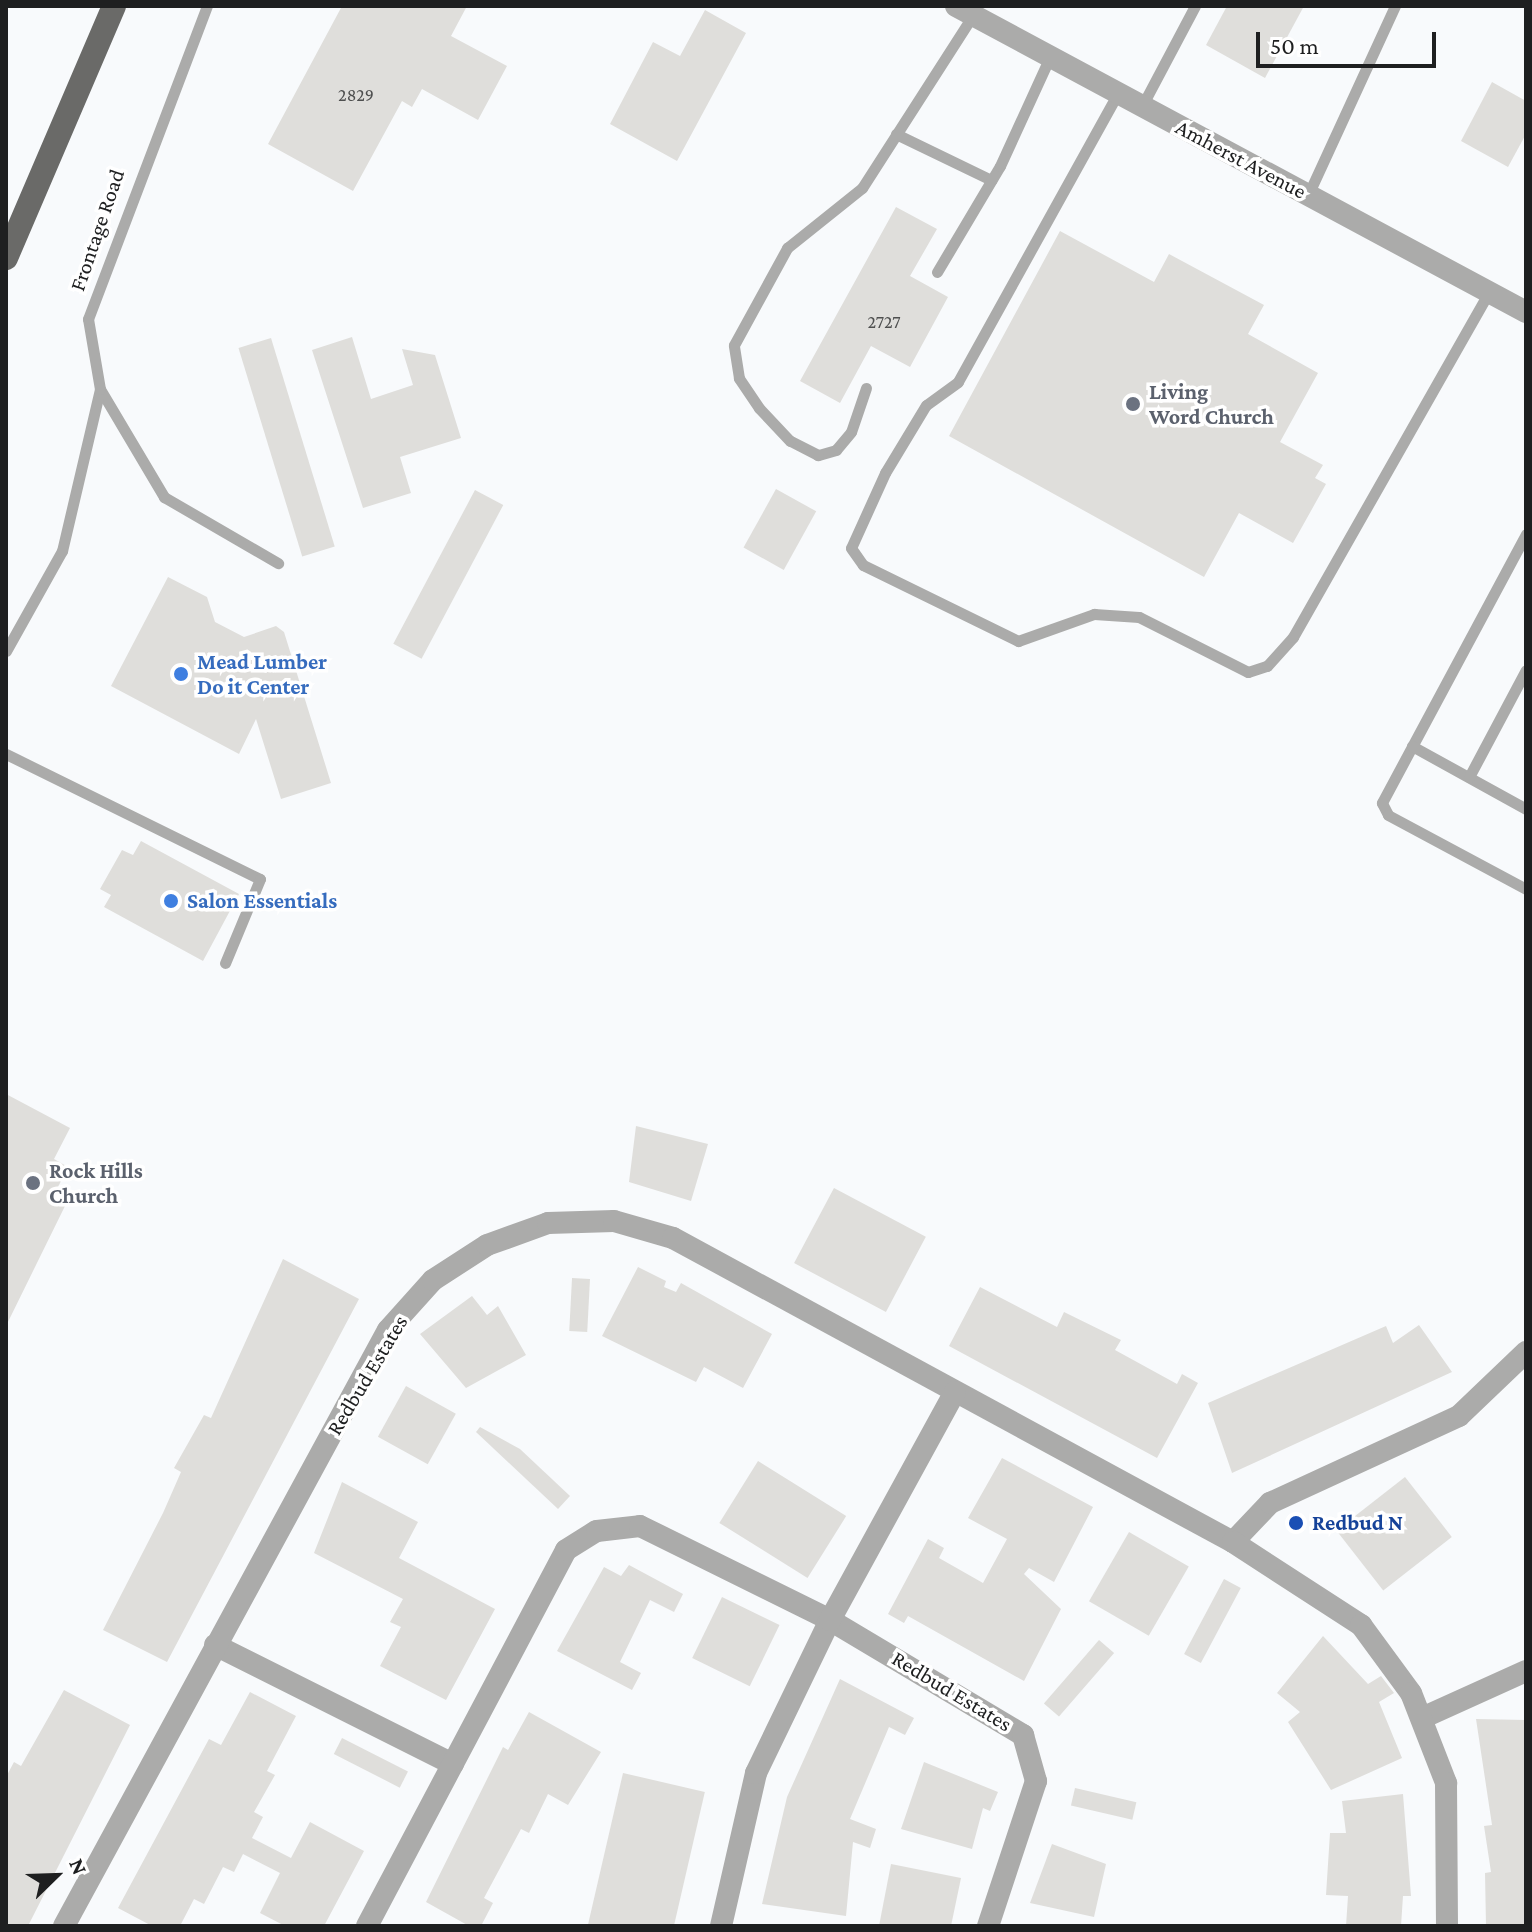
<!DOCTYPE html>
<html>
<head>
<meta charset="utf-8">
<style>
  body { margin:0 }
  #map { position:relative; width:1532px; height:1932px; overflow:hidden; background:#f8fafc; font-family:"Crimson Pro",serif }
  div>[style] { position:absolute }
  .building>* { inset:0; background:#dfdedb; transform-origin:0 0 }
  .lane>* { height:11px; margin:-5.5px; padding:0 5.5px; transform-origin:5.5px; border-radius:5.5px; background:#ababaa }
  .street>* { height:22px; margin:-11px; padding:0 11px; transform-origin:11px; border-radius:11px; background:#ababaa }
  .primary>* { height:24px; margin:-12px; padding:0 12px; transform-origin:12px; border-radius:12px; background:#6a6a68 }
  .dots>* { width:22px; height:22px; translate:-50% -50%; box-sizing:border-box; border:4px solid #fff; border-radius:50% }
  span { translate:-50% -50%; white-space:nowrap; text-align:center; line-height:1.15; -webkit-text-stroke:7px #fff; paint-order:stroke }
  .number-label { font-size:18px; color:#4e4f4f }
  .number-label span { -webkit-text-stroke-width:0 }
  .street-label { font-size:22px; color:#1e1f20 }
  .worship-label { font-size:22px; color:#5b616d; font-weight:700 }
  .left { translate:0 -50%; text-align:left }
  .shop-label { font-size:22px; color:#366cbe; font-weight:700 }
  .transit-label { font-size:22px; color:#164399; font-weight:700 }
  .frame { position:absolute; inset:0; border:8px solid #1e1f20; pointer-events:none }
  .north { position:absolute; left:16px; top:1836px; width:80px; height:80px; -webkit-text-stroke:6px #fff; paint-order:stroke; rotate:67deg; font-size:22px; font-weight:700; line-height:32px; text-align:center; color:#1e1f20 }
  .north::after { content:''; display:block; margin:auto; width:28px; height:36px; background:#1e1f20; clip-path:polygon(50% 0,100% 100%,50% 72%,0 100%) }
  .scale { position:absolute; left:1256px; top:32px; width:180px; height:36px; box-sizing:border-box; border:4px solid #1e1f20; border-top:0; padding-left:10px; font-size:24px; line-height:28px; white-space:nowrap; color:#1e1f20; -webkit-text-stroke:6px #fff; paint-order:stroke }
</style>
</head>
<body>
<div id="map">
  <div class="building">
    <div style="clip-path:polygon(342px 6px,467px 6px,451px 36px,507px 66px,478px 120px,422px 89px,412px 107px,402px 101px,353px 191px,268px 144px)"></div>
    <div style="clip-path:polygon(1227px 6px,1304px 6px,1265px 78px,1206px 45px)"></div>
    <div style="clip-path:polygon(705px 10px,746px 33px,677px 161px,610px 124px,653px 42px,680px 56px)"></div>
    <div style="clip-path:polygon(1492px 82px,1526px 101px,1526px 134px,1508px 167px,1461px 141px)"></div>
    <div style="clip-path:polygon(896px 207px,937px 229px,910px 276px,948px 297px,910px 367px,871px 346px,840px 403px,800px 381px)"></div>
    <div style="clip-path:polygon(1060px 231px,1154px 282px,1169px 254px,1264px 305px,1248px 334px,1318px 373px,1280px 442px,1323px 465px,1315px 478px,1326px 484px,1293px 543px,1239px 513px,1204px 577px,949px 436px)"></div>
    <div style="clip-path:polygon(352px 337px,371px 399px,413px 385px,402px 349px,435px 355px,461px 438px,400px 457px,411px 493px,363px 508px,312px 350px)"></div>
    <div style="left:271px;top:338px;width:218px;height:34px;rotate:73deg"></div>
    <div style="left:776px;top:489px;width:46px;height:67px;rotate:29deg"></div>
    <div style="left:475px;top:490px;width:32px;height:174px;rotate:28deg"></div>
    <div style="clip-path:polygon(168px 577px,207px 597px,215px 622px,244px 637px,276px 626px,284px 632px,331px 783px,281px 799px,256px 719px,239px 754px,111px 686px)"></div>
    <div style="clip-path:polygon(141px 841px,239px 894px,203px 961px,104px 907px,111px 895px,100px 889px,122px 850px,133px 855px)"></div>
    <div style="clip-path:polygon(6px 1094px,70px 1128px,54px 1159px,68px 1167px,52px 1199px,65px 1206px,6px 1326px)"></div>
    <div style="clip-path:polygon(636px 1126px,708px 1144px,691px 1201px,629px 1182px)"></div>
    <div style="left:834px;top:1188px;width:104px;height:85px;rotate:28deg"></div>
    <div style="clip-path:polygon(283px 1259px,359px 1299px,167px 1662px,103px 1630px,163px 1513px,181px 1472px,174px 1468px,204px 1415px,211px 1418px)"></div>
    <div style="clip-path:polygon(638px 1267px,666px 1281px,664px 1287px,676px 1292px,681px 1283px,772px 1334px,743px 1388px,704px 1367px,696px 1382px,602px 1336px)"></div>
    <div style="left:590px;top:1279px;width:53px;height:18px;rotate:93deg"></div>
    <div style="clip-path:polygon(980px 1287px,1057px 1327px,1064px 1312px,1121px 1340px,1115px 1350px,1177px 1384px,1182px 1374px,1198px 1383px,1157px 1458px,949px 1346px)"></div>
    <div style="clip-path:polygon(472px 1296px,487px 1315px,498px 1306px,526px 1355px,466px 1388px,420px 1334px)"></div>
    <div style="clip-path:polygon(1419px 1325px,1452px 1372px,1232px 1473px,1208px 1403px,1386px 1326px,1393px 1343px)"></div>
    <div style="left:406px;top:1386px;width:57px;height:58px;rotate:29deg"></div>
    <div style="clip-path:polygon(480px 1427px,520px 1449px,570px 1496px,558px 1509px,476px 1432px)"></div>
    <div style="clip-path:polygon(1002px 1458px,1093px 1507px,1054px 1582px,1029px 1568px,1024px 1574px,1061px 1609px,1024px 1681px,908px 1616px,904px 1623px,888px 1614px,928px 1539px,944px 1548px,939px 1558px,983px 1583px,1007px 1539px,968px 1518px)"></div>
    <div style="left:758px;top:1461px;width:104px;height:73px;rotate:32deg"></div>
    <div style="left:1405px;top:1477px;width:76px;height:87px;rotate:52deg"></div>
    <div style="clip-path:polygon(342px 1482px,418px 1522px,399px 1558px,495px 1609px,446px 1700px,380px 1666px,401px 1627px,390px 1622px,403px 1599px,314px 1553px)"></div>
    <div style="left:1129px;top:1532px;width:69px;height:80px;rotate:30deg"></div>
    <div style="clip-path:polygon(629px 1565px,683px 1594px,674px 1612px,650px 1600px,620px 1662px,641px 1673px,632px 1690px,557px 1651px,604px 1567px,621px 1576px)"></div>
    <div style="left:1224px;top:1579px;width:19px;height:85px;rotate:28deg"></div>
    <div style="left:722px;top:1597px;width:64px;height:68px;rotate:26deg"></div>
    <div style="clip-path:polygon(1323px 1636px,1368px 1684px,1381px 1676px,1394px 1693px,1379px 1702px,1402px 1758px,1331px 1790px,1288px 1722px,1300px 1712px,1277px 1693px)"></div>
    <div style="left:1099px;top:1640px;width:20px;height:84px;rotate:41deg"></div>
    <div style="clip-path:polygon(840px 1679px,914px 1718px,905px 1735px,889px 1727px,850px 1819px,876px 1829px,870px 1848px,853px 1842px,846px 1916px,762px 1904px,787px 1797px)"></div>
    <div style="clip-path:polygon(64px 1690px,130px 1725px,28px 1926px,6px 1926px,6px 1777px,14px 1762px,21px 1766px)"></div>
    <div style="clip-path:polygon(250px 1692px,296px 1716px,267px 1771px,275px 1775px,254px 1812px,263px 1817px,252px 1838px,291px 1858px,310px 1822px,364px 1851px,324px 1926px,285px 1926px,260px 1913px,280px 1873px,243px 1854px,234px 1872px,223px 1867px,204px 1904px,194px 1899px,180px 1926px,152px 1926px,118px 1908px,209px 1739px,221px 1745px)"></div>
    <div style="clip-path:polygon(529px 1712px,601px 1752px,568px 1805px,548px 1794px,529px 1833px,521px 1829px,484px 1898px,493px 1903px,481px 1926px,469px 1926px,426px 1902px,503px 1747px,508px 1750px)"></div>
    <div style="clip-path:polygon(1476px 1719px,1526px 1720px,1526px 1926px,1486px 1926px,1485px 1873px,1491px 1872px,1484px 1826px,1492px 1825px)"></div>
    <div style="left:342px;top:1738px;width:74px;height:18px;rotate:27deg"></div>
    <div style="clip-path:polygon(924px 1762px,998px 1792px,990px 1811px,983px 1808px,972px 1849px,901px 1829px)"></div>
    <div style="left:623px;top:1773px;width:84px;height:156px;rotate:13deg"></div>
    <div style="left:1075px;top:1788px;width:63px;height:18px;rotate:13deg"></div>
    <div style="clip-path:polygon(1403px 1794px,1411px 1896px,1403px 1896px,1401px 1926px,1346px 1926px,1348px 1896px,1326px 1895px,1330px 1833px,1346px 1833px,1342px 1801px)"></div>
    <div style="clip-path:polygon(1052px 1844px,1106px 1864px,1094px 1917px,1030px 1903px)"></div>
    <div style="clip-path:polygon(891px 1864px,961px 1878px,951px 1926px,879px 1926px)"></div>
  </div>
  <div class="lane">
    <div style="left:1118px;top:93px;width:330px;rotate:119deg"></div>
    <div style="left:958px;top:382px;width:39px;rotate:144deg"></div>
    <div style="left:926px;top:405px;width:79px;rotate:121.1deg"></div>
    <div style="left:885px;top:473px;width:82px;rotate:114.4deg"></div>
    <div style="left:851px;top:548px;width:21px;rotate:55deg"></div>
    <div style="left:863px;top:565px;width:173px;rotate:26.1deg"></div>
    <div style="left:1018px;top:641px;width:81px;rotate:-19.6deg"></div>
    <div style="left:1094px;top:614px;width:45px;rotate:3.8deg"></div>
    <div style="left:1139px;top:617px;width:122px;rotate:26.8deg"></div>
    <div style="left:1248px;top:672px;width:20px;rotate:-18deg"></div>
    <div style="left:1267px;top:666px;width:39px;rotate:-48deg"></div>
    <div style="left:1293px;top:637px;width:397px;rotate:-60.4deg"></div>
    <div style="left:1142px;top:106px;width:113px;rotate:-62.1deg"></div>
    <div style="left:896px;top:134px;width:106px;rotate:25.8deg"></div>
    <div style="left:1308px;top:195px;width:208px;rotate:-65.3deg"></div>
    <div style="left:937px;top:272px;width:123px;rotate:-59.3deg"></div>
    <div style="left:1000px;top:166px;width:120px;rotate:-65.4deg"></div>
    <div style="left:866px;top:388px;width:46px;rotate:108.8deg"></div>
    <div style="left:851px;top:432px;width:23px;rotate:130deg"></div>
    <div style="left:836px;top:450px;width:19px;rotate:164deg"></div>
    <div style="left:818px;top:455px;width:31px;rotate:-153deg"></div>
    <div style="left:790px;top:441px;width:45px;rotate:-133.2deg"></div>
    <div style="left:759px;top:408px;width:36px;rotate:-124deg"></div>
    <div style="left:739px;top:378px;width:33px;rotate:-99deg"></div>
    <div style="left:734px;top:345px;width:111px;rotate:-61.3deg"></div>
    <div style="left:787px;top:248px;width:96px;rotate:-38.7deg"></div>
    <div style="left:862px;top:188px;width:206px;rotate:-57.3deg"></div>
    <div style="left:100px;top:389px;width:126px;rotate:59.3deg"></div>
    <div style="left:164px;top:497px;width:132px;rotate:30.1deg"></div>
    <div style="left:1526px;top:534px;width:305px;rotate:118.2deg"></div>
    <div style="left:1382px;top:803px;width:13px;rotate:63deg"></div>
    <div style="left:1388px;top:815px;width:157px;rotate:28.2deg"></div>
    <div style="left:6px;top:651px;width:115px;rotate:-60.8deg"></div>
    <div style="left:62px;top:551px;width:166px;rotate:-76.8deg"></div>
    <div style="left:100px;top:389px;width:71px;rotate:-99.7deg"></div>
    <div style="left:88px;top:319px;width:335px;rotate:-69.2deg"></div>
    <div style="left:1412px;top:746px;width:130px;rotate:28.9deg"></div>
    <div style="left:6px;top:754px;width:283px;rotate:26.2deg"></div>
    <div style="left:260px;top:879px;width:91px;rotate:112.6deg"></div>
    <div style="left:1469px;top:777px;width:121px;rotate:-62deg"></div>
  </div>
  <div class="street">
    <div style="left:956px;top:6px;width:647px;rotate:28.23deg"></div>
    <div style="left:1233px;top:1542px;width:54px;rotate:-46.5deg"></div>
    <div style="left:1270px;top:1503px;width:208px;rotate:-24.7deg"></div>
    <div style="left:1459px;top:1416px;width:93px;rotate:-43.7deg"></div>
    <div style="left:215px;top:1645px;width:266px;rotate:26.6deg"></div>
    <div style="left:1422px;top:1718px;width:114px;rotate:-24.3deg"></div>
    <div style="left:64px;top:1926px;width:678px;rotate:-61.47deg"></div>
    <div style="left:388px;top:1330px;width:67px;rotate:-48deg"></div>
    <div style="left:433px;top:1280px;width:64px;rotate:-32.9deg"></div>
    <div style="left:487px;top:1245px;width:65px;rotate:-19.8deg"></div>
    <div style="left:548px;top:1223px;width:66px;rotate:-1.7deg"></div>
    <div style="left:614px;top:1221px;width:61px;rotate:16.1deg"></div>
    <div style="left:673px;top:1238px;width:637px;rotate:28.5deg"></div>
    <div style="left:1233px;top:1542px;width:153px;rotate:33deg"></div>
    <div style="left:1361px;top:1625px;width:84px;rotate:53.7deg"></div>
    <div style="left:1411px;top:1693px;width:97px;rotate:68.7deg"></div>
    <div style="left:1446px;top:1783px;width:143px;rotate:89.6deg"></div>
    <div style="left:367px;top:1926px;width:425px;rotate:-62.1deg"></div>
    <div style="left:566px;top:1550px;width:36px;rotate:-32deg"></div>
    <div style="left:597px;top:1531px;width:43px;rotate:-6.6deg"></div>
    <div style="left:640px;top:1526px;width:212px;rotate:26.3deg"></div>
    <div style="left:830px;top:1620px;width:225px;rotate:30.8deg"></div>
    <div style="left:1023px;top:1735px;width:48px;rotate:74.2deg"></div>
    <div style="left:1036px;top:1781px;width:153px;rotate:108.3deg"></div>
    <div style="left:721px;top:1926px;width:157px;rotate:-77.1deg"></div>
    <div style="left:756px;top:1773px;width:170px;rotate:-64.2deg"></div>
    <div style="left:830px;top:1620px;width:260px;rotate:-61.3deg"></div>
  </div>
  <div class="primary">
    <div style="left:6px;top:258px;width:274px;rotate:-66.8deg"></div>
  </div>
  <div class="dots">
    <div style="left:1133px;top:404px;background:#6b7280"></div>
    <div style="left:181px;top:674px;background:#3f7fe0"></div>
    <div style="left:171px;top:901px;background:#3f7fe0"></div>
    <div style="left:33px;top:1183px;background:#6b7280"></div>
    <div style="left:1296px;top:1523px;background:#1a4fb4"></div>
  </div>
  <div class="number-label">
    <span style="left:356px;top:95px">2829</span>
    <span style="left:884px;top:322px">2727</span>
  </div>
  <div class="street-label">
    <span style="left:1241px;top:159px;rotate:28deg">Amherst Avenue</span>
    <span style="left:97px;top:230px;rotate:-71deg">Frontage Road</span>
    <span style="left:367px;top:1375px;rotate:-59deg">Redbud Estates</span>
    <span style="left:952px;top:1691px;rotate:31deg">Redbud Estates</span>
  </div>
  <div class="worship-label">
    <span class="left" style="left:1149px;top:404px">Living<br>Word Church</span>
    <span class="left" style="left:49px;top:1183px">Rock Hills<br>Church</span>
  </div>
  <div class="shop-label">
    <span class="left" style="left:197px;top:674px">Mead Lumber<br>Do it Center</span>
    <span class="left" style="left:187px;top:901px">Salon Essentials</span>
  </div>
  <div class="transit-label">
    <span class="left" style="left:1312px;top:1523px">Redbud N</span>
  </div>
  <div class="frame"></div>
  <div class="north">N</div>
  <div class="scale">50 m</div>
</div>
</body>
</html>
